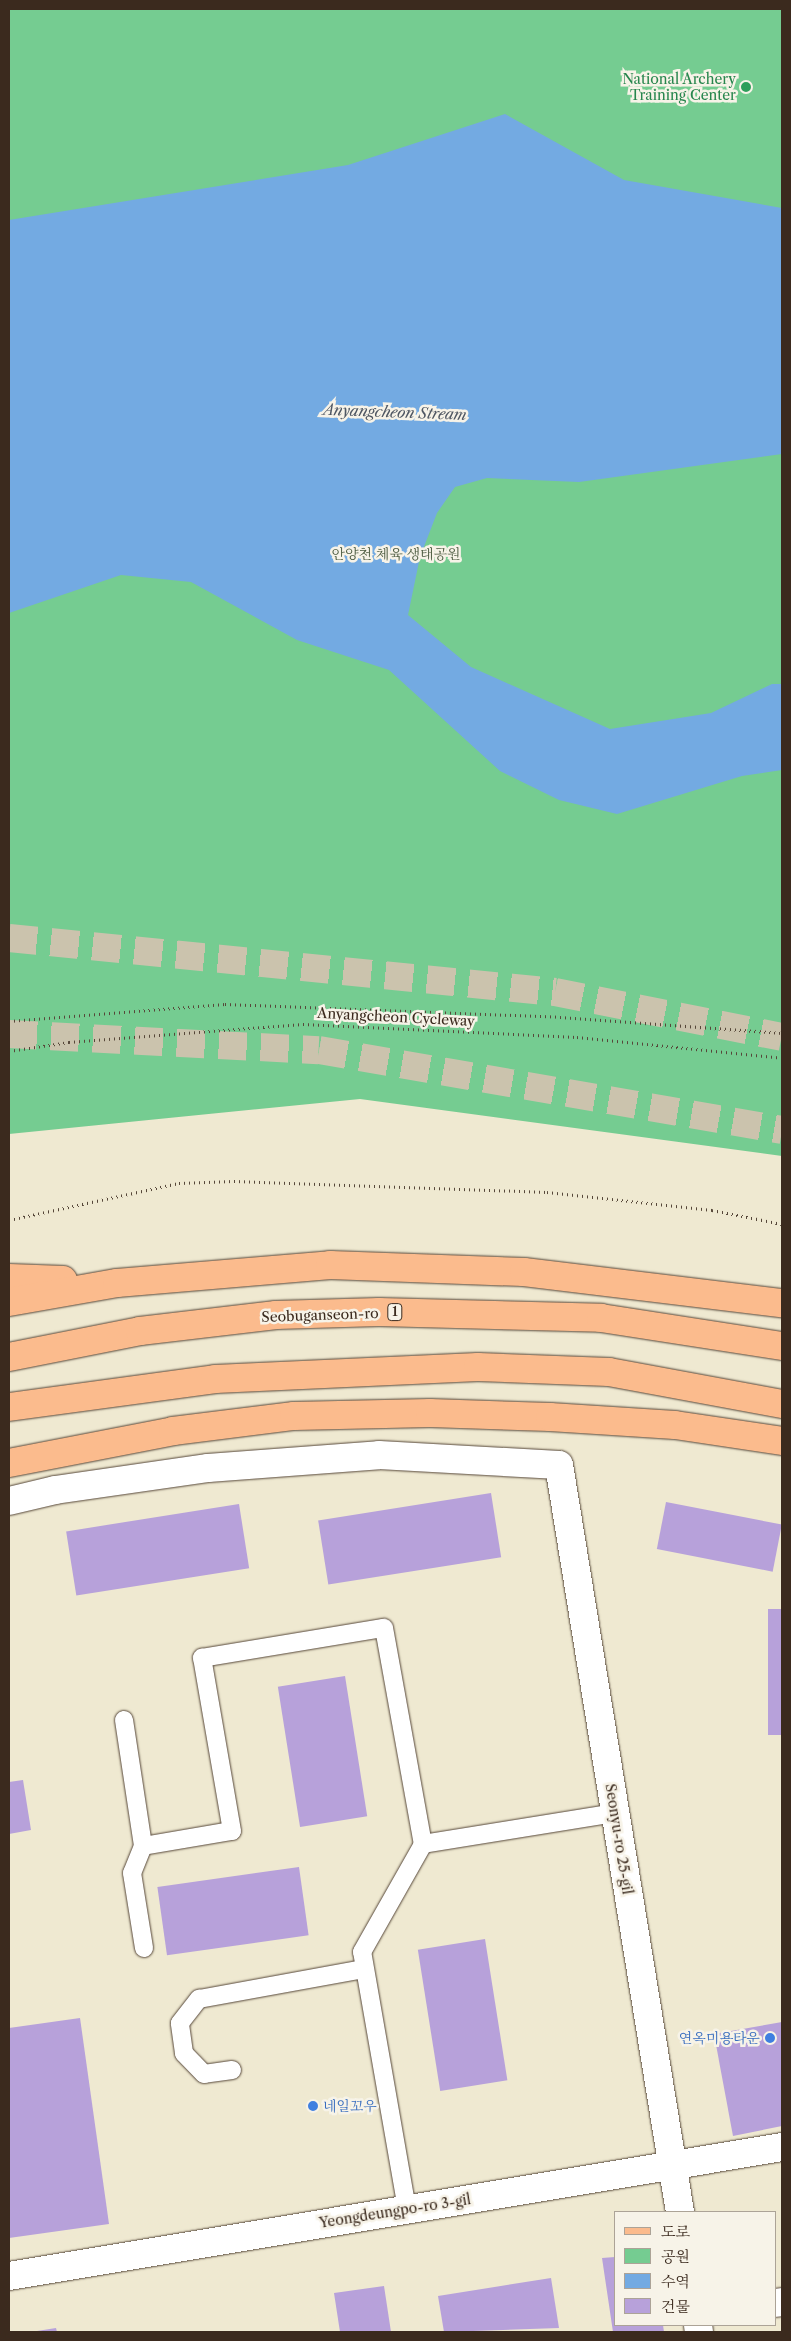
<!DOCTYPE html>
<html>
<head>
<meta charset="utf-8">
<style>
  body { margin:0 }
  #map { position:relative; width:791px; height:2341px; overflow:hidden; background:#efe9d1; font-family:"Libre Caslon Text","Noto Serif KR",serif }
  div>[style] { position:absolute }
  .green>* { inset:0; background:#75cc91 }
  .water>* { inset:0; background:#73aae2 }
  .building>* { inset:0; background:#b7a1da; transform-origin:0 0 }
  .highway-tunnel>* { height:28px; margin-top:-14px; transform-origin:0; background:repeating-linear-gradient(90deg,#cbc3ad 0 28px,transparent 0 42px) }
  .path>* { height:3px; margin-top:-1.5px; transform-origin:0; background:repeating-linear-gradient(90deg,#564739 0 1px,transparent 0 5px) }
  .roads { filter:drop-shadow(0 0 1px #564739) drop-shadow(0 0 1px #564739) }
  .lane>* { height:18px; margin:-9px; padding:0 9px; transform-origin:9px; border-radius:9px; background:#fff }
  .street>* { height:28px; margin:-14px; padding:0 14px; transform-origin:14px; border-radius:14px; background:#fff }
  .primary>* { height:28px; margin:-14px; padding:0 14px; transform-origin:14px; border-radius:14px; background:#fbbb8d }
  .dots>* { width:14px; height:14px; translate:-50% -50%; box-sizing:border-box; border:2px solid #f7f3e8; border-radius:50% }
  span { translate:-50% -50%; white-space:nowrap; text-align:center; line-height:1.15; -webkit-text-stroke:5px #f7f3e8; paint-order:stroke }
  .shield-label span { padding:1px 4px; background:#f7f3e8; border:1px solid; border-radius:4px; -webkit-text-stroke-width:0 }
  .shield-label { font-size:12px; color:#3b2a1e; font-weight:700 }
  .leisure-label { font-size:14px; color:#27864d }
  .right { translate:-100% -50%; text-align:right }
  .park-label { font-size:14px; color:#4c5b40 }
  .street-label { font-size:14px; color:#3b2a1e }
  .shop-label { font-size:14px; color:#366cbe }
  .left { translate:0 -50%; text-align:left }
  .water-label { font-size:15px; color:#4f5763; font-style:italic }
  .frame { position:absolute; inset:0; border:10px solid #3b2a1e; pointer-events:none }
  .legend { position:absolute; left:614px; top:2211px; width:162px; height:115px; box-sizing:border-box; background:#f7f3e8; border:1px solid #aca397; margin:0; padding:6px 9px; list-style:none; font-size:15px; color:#3b2a1e }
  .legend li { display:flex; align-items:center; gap:10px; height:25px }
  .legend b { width:25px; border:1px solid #aca397 }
</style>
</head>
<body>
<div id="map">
  <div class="green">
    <div style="clip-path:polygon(9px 9px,782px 9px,782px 1156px,360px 1099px,9px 1134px)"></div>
  </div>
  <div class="water">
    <div style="clip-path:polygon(505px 114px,624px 180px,782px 208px,782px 454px,579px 482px,487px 478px,455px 487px,437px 513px,420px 557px,408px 615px,471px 667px,610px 729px,711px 713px,772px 684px,782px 684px,782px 770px,742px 776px,617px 814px,559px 800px,500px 771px,389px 670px,297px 640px,191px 582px,121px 575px,9px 613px,9px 220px,348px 165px)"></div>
  </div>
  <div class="building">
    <div style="left:491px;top:1493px;width:65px;height:175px;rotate:81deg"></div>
    <div style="left:666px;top:1502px;width:118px;height:48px;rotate:11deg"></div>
    <div style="left:239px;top:1504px;width:65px;height:175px;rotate:81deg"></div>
    <div style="left:768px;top:1609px;width:14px;height:126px"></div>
    <div style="left:345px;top:1676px;width:142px;height:68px;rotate:81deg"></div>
    <div style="clip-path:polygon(23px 1780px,31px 1830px,9px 1834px,9px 1782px)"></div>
    <div style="left:299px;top:1867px;width:69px;height:143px;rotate:82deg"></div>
    <div style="left:485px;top:1939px;width:143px;height:68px;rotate:81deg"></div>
    <div style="clip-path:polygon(80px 2018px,109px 2224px,9px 2238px,9px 2028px)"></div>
    <div style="clip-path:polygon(782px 2022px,782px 2126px,733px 2136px,714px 2034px)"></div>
    <div style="clip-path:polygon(615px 2257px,615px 2325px,663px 2325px,664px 2332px,613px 2332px,602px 2258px)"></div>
    <div style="clip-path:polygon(551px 2278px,559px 2328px,444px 2332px,438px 2296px)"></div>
    <div style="clip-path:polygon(384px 2286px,391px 2332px,340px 2332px,334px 2293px)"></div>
    <div style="clip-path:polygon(56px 2328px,57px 2332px,37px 2332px,37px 2331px)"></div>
  </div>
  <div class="highway-tunnel">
    <div style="left:9px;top:938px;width:549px;rotate:5.65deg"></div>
    <div style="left:555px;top:992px;width:231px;rotate:11.2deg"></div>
    <div style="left:9px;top:1034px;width:310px;rotate:3deg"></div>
    <div style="left:319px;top:1050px;width:470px;rotate:9.8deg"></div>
  </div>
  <div class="path">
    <div style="left:9px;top:1021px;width:217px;rotate:-4.5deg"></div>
    <div style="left:225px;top:1004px;width:335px;rotate:2.2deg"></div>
    <div style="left:560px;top:1017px;width:223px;rotate:4.1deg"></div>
    <div style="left:9px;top:1051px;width:61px;rotate:-8.5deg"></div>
    <div style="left:69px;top:1042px;width:235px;rotate:-4.4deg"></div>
    <div style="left:303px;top:1024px;width:274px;rotate:2.7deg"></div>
    <div style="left:577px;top:1037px;width:206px;rotate:5.8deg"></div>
    <div style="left:9px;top:1220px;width:174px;rotate:-12.3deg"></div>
    <div style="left:179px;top:1183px;width:55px;rotate:-2.1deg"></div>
    <div style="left:234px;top:1181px;width:313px;rotate:2deg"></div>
    <div style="left:547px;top:1192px;width:166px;rotate:6.2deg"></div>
    <div style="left:712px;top:1210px;width:71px;rotate:11.3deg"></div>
  </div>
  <div class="roads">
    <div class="lane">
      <div style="left:124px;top:1720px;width:127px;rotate:81.4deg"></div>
      <div style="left:143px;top:1846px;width:29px;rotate:112deg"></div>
      <div style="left:132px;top:1873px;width:76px;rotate:80.9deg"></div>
      <div style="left:143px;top:1846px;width:90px;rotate:-9.6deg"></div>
      <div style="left:232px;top:1831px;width:176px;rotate:-99.8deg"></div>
      <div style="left:202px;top:1658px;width:184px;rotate:-9.4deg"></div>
      <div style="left:384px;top:1628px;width:219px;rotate:79.8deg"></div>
      <div style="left:232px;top:2070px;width:28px;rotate:172deg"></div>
      <div style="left:204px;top:2074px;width:29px;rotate:-134deg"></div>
      <div style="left:184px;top:2053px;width:30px;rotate:-98deg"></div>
      <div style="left:180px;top:2023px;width:31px;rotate:-52deg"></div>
      <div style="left:199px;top:1999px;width:168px;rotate:-10.3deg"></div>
      <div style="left:407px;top:2209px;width:261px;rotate:-99.9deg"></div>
      <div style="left:362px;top:1952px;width:124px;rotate:-60.5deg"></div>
      <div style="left:423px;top:1844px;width:194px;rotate:-9.2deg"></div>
    </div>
    <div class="street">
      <div style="left:9px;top:1501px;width:47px;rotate:-13.4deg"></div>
      <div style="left:55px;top:1490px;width:155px;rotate:-8.2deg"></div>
      <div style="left:208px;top:1468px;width:171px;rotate:-4.3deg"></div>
      <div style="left:379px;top:1455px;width:180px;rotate:3.2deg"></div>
      <div style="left:559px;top:1465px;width:757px;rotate:80.8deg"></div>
      <div style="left:9px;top:2276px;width:784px;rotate:-9.47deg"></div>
      <div style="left:775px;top:2303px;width:7px;rotate:-8deg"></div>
      <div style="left:698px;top:2325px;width:7px;rotate:82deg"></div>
    </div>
    <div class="primary">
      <div style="left:9px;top:1278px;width:54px;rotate:2.1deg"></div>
      <div style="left:9px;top:1302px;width:110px;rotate:-10deg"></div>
      <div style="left:117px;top:1283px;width:214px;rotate:-4.8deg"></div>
      <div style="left:330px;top:1265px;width:194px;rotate:2.1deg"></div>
      <div style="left:524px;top:1272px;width:260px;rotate:6.9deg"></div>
      <div style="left:9px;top:1357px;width:134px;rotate:-11.2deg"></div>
      <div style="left:140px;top:1331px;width:137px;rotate:-6.7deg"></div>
      <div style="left:276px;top:1315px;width:103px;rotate:-1.7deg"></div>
      <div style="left:379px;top:1312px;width:222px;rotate:1.5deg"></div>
      <div style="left:601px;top:1318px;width:183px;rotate:8.8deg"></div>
      <div style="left:9px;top:1407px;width:208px;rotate:-7.7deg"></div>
      <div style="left:215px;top:1379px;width:263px;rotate:-2.6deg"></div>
      <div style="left:478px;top:1367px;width:131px;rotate:2.2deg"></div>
      <div style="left:609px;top:1372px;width:176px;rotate:10.5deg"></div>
      <div style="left:9px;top:1463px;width:167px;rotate:-11deg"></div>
      <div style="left:173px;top:1431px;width:122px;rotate:-7.1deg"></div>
      <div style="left:294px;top:1416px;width:136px;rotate:-1.3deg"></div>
      <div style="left:430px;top:1413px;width:120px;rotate:1.9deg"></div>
      <div style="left:550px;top:1417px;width:125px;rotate:3.7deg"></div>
      <div style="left:675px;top:1425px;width:108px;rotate:8.5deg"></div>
    </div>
  </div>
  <div class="dots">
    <div style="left:746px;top:87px;background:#2e9e5b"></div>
    <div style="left:770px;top:2038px;background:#3f7fe0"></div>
    <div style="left:313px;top:2106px;background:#3f7fe0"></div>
  </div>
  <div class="shield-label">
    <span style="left:395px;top:1312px">1</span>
  </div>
  <div class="leisure-label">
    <span class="right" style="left:736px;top:87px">National Archery<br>Training Center</span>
  </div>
  <div class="park-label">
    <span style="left:396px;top:554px">안양천 체육 생태공원</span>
  </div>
  <div class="street-label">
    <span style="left:396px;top:1017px;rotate:3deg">Anyangcheon Cycleway</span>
    <span style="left:320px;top:1315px;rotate:-2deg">Seobuganseon-ro</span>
    <span style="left:619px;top:1839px;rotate:81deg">Seonyu-ro 25-gil</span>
    <span style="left:395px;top:2211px;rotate:-9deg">Yeongdeungpo-ro 3-gil</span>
  </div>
  <div class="shop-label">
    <span class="right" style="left:760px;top:2038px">연옥미용타운</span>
    <span class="left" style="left:323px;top:2106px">네일꼬우</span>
  </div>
  <div class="water-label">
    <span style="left:395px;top:412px;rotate:2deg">Anyangcheon Stream</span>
  </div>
  <div class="frame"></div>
  <ul class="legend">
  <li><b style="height:6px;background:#fbbb8d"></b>도로</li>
  <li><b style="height:14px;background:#75cc91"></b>공원</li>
  <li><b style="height:14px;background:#73aae2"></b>수역</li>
  <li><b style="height:14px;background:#b7a1da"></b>건물</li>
  </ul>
</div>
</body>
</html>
